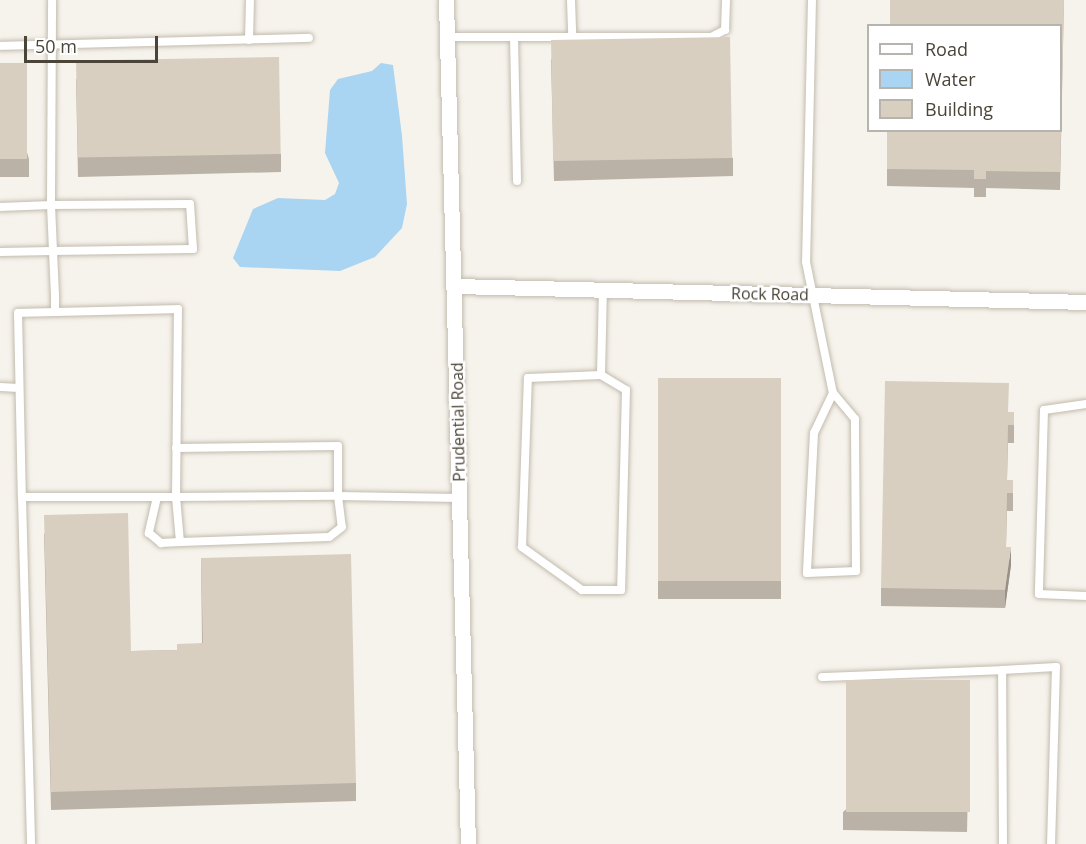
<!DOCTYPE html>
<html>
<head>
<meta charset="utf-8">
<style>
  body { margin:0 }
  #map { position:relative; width:1086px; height:844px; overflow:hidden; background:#f6f3ec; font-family:"Open Sans",sans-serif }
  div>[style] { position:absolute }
  .water>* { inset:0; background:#a9d4f2 }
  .roads { filter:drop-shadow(0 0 2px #c2bbae) drop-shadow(0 0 2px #c2bbae) }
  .service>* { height:8px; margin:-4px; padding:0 4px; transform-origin:4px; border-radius:4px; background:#fff }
  .minor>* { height:15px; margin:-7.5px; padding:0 7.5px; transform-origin:7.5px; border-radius:7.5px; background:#fff }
  .wall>* { inset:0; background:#bab2a6; transform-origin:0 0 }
  .shaded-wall>* { inset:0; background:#979187 }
  .building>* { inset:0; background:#d8cfc1; transform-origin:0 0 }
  span { translate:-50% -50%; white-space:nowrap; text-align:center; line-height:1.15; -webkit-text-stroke:5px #fff; paint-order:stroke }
  .street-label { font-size:16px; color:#4b4439 }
  .legend { position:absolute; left:867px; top:24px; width:195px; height:108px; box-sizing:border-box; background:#fff; border:2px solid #b7b4b0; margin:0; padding:8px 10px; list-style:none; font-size:18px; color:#4b4439 }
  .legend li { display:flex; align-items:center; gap:12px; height:30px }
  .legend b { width:30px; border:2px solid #b7b4b0 }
  .scale { position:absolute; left:24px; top:36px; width:134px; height:27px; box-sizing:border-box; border:3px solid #4b4439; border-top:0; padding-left:8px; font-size:18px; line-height:21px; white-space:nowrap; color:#4b4439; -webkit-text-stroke:4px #fff; paint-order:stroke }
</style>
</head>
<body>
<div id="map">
  <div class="water">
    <div style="clip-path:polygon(381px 63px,393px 65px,402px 136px,407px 204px,402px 228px,375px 257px,340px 271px,240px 267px,233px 258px,253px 209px,278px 198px,325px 200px,335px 194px,339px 183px,325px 153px,330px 90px,338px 79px,372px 71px)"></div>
  </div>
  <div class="roads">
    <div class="service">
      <div style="left:571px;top:0;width:37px;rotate:88deg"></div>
      <div style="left:812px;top:0;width:262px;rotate:91.3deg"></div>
      <div style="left:806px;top:262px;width:134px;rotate:78.4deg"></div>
      <div style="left:833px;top:393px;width:44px;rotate:115.4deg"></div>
      <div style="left:814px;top:433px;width:140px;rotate:92.9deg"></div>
      <div style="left:807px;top:573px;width:49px;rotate:-2.3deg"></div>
      <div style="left:856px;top:571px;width:152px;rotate:-90.4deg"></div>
      <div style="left:855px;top:419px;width:34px;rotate:-130deg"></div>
      <div style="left:447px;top:37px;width:264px"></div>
      <div style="left:711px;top:37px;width:16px;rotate:-27deg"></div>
      <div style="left:725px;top:30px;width:30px;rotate:-88deg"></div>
      <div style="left:514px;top:37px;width:144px;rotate:88.8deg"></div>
      <div style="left:249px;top:40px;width:40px;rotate:-88.6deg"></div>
      <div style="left:0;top:46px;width:309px;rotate:-1.5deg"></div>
      <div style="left:0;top:207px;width:51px;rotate:-2.2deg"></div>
      <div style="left:51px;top:205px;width:205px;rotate:-89.7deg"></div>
      <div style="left:0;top:252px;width:53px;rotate:-1.1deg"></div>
      <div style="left:53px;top:251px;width:140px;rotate:-0.8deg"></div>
      <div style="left:193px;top:249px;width:45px;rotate:-93.8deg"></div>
      <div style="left:190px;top:204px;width:139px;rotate:179.6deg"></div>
      <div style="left:51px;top:205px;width:46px;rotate:87.5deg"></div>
      <div style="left:53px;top:251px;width:44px;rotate:87.4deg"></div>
      <div style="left:55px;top:295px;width:16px;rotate:90deg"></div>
      <div style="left:601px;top:375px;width:29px;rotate:31deg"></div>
      <div style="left:626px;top:390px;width:200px;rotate:91.4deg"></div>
      <div style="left:621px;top:590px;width:39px;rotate:180deg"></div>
      <div style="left:582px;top:590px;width:74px;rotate:-144.4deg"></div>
      <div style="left:522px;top:547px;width:169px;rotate:-88deg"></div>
      <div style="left:528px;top:378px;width:73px;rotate:-2.4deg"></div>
      <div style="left:601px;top:375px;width:85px;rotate:-88.7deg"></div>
      <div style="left:0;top:387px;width:19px;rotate:3deg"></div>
      <div style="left:1086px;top:404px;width:42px;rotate:171.9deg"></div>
      <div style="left:1044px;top:410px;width:184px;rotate:91.6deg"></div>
      <div style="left:1039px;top:594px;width:47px;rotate:2.4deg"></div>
      <div style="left:176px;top:448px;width:162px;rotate:-0.7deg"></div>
      <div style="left:338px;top:446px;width:50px;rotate:90deg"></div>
      <div style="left:338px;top:496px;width:31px;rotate:83deg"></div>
      <div style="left:342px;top:527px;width:16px;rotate:142deg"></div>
      <div style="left:329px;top:537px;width:149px;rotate:178.1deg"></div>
      <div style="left:180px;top:542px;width:45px;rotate:-95.1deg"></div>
      <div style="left:176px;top:497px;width:188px;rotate:-89.4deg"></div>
      <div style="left:178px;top:309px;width:160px;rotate:178.6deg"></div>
      <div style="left:18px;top:313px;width:184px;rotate:88.8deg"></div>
      <div style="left:22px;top:497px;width:154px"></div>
      <div style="left:176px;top:497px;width:162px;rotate:-0.4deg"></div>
      <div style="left:338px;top:496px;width:122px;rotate:0.9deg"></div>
      <div style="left:22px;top:497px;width:347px;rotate:88.5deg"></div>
      <div style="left:157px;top:497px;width:37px;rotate:103deg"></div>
      <div style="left:149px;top:533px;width:16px;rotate:40deg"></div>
      <div style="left:161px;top:543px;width:19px;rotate:-3deg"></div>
      <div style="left:822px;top:677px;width:180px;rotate:-2.2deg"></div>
      <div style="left:1003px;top:844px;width:174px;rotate:-90.3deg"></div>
      <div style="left:1002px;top:670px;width:54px;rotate:-3.2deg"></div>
      <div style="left:1056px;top:667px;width:177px;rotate:91.6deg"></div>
    </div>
    <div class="minor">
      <div style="left:446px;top:0;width:844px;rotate:88.51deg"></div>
      <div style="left:455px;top:286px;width:631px;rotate:1.45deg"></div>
    </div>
  </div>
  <div class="wall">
    <div style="clip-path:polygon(1064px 0,1060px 190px,986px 188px,986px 197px,974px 197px,974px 188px,887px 186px,887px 130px)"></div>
    <div style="clip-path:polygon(551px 59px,733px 158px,733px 176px,554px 181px)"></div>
    <div style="clip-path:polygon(0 63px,29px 159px,29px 177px,0 177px)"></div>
    <div style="clip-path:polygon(76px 79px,281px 154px,281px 172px,78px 177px)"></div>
    <div style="left:658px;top:378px;width:123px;height:221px"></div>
    <div style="clip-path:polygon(1008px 412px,1014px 412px,1014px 443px,1008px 443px,1007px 480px,1013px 480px,1013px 511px,1007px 511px,1006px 547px,1011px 565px,1005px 608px,881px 606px,881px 588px)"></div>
    <div style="clip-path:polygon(44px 533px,131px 651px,177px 650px,202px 643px,201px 558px,356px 783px,356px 801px,51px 810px)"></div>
    <div style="clip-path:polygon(970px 699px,967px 832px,843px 830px,843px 812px)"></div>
  </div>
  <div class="shaded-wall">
    <div style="clip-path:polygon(1011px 547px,1011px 565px,1005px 608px,1005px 590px)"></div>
  </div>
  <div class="building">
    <div style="clip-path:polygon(890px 0,1064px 0,1060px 172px,986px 171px,986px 179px,974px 179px,974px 170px,887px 169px,887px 130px,1060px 130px,1060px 26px,890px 26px)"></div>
    <div style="left:730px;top:37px;width:121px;height:179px;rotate:89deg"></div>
    <div style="left:279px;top:57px;width:97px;height:203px;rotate:89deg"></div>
    <div style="left:0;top:63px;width:27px;height:96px"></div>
    <div style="left:658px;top:378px;width:123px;height:203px"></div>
    <div style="clip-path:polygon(885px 381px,1009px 383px,1008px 412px,1014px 412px,1014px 425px,1008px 425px,1007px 480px,1013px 480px,1013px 493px,1007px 493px,1006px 547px,1011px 547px,1005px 590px,881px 588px)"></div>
    <div style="clip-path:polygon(128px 513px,131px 651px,177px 650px,177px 644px,203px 643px,201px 558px,351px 554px,356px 783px,51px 792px,44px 515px)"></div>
    <div style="left:846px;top:680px;width:124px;height:132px"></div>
  </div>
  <div class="street-label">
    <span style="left:770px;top:294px;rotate:1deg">Rock Road</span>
    <span style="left:458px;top:422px;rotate:-91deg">Prudential Road</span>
  </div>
  <ul class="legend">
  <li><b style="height:8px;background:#fff"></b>Road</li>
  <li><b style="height:16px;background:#a9d4f2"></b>Water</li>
  <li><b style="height:16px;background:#d8cfc1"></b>Building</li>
  </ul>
  <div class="scale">50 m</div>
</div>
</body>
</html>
